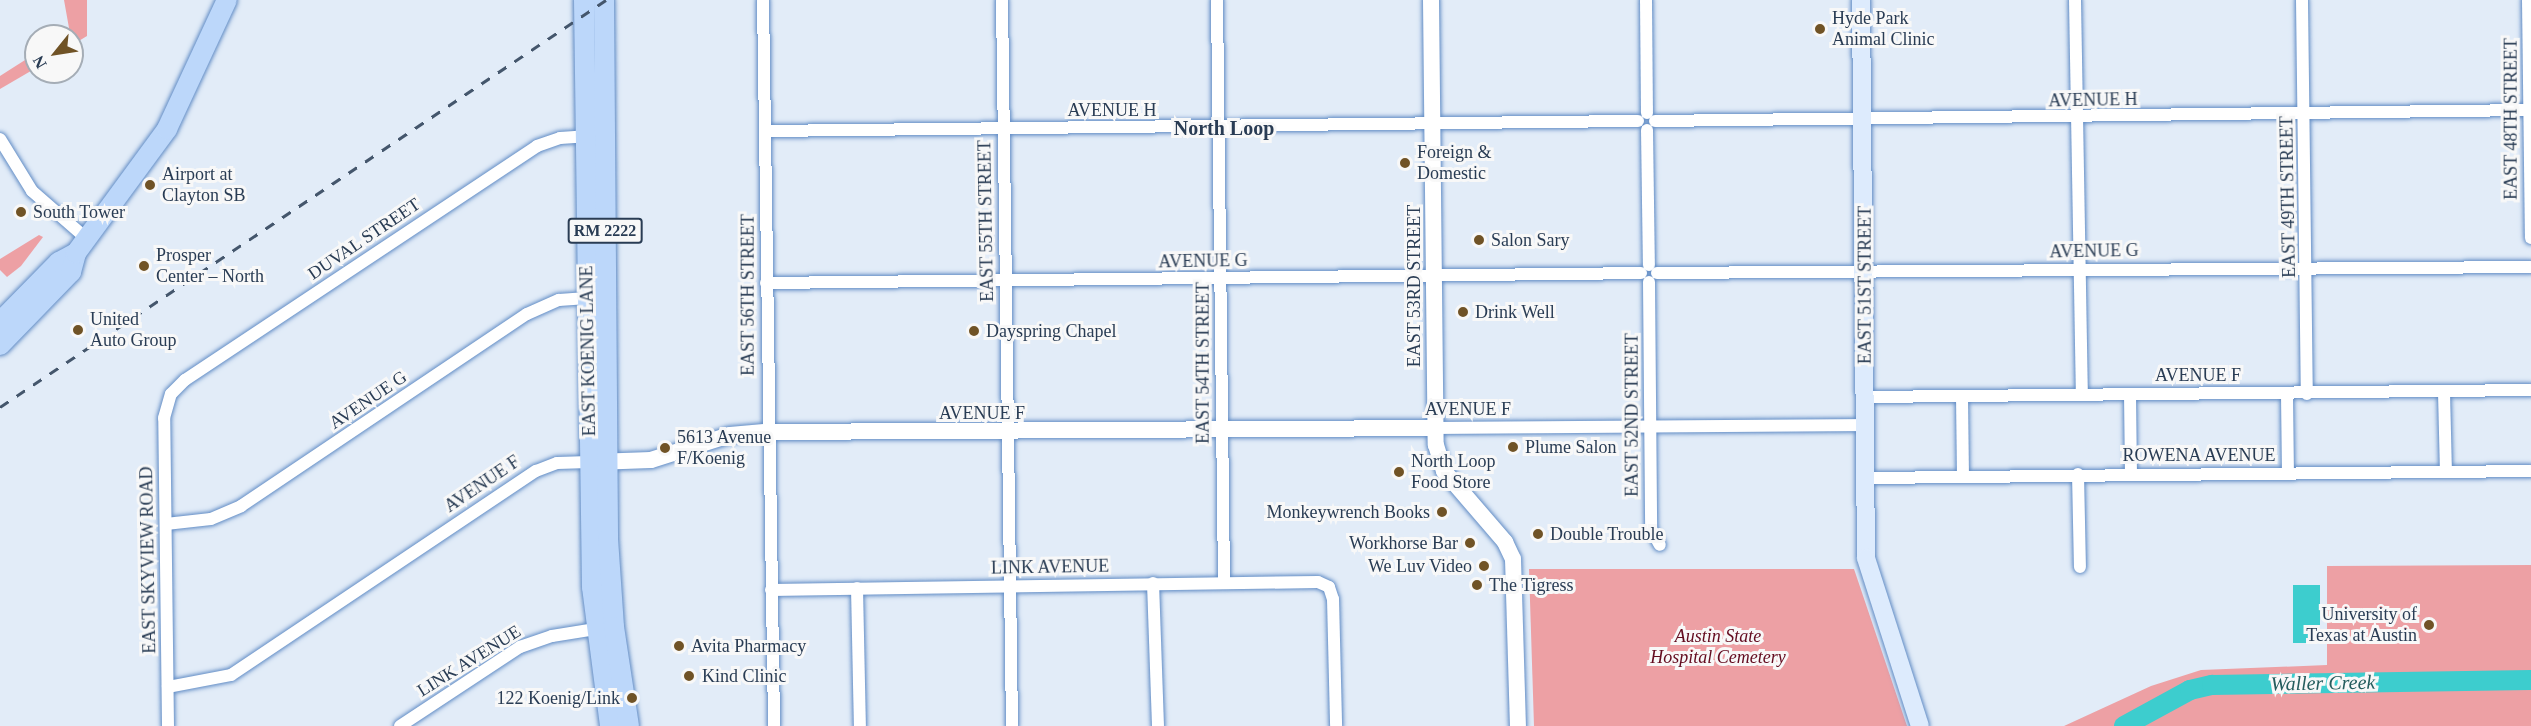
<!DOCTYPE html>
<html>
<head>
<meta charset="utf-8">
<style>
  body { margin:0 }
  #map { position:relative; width:2531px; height:726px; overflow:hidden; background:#e2ecf8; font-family:"Times New Roman",serif }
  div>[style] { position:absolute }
  .green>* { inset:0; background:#eda0a4 }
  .water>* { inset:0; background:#3dcdce; transform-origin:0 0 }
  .river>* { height:20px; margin:-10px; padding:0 10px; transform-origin:10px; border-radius:10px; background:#3dcdce }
  .roads { filter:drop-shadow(0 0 2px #618cc5) drop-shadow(0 0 2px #618cc5) }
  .minor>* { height:12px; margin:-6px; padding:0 6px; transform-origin:6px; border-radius:6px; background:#fff }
  .tertiary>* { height:16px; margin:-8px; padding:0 8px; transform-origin:8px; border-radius:8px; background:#fff }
  .secondary>* { height:18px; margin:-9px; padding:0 9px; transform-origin:9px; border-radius:9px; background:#ddebfd }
  .primary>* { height:20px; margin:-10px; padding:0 10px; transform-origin:10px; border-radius:10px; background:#bcd7fa }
  .rail>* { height:3px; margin-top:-1.5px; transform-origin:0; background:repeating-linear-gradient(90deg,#44566c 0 10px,transparent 0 20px) }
  .dots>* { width:16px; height:16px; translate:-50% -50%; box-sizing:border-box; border:3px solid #f8f8f8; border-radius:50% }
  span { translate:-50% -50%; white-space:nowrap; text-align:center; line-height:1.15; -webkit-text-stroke:6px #f8f8f8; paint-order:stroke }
  .shield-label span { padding:2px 4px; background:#f8f8f8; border:2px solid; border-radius:4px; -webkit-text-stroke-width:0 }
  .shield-label { font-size:16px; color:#293c54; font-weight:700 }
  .poi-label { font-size:18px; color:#293c54 }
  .left { translate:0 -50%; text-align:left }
  .right { translate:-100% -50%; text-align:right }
  .street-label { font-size:18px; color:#293c54 }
  .park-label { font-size:18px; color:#630b1f; font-style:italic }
  .neighbourhood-label { font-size:20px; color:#293c54; font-weight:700 }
  .water-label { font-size:20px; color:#245d5e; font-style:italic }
  .north { position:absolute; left:24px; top:24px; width:60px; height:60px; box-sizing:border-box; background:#f8f8f8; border:2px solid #a5adb6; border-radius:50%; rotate:240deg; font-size:16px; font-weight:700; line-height:24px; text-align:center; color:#293c54 }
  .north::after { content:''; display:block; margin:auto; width:21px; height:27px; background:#705326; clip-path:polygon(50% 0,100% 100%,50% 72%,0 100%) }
</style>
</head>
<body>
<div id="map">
  <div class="green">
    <div style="clip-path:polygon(64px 0,87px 0,87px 36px,72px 45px,72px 36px,63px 36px,69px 28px)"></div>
    <div style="clip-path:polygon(36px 53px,36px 68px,0 89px,0 76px)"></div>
    <div style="clip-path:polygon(39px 235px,43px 237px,21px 266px,7px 277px,0 270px,0 259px)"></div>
    <div style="clip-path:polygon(2531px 565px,2531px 726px,2064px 726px,2151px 686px,2201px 670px,2327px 665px,2327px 566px)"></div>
    <div style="clip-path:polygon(1529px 569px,1854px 569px,1907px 726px,1534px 726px)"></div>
  </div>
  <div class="water">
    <div style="left:2293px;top:585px;width:27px;height:58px"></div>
  </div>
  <div class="river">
    <div style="left:2124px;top:726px;width:75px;rotate:-28.6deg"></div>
    <div style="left:2190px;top:690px;width:23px;rotate:-13deg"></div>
    <div style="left:2212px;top:685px;width:319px;rotate:-0.9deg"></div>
  </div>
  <div class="roads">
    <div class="minor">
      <div style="left:763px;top:0;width:726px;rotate:89.13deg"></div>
      <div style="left:1002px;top:0;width:726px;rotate:89.21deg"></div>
      <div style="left:1217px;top:0;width:582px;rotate:89.31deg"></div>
      <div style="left:1646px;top:0;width:113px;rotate:89.5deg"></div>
      <div style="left:2075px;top:0;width:395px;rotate:89deg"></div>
      <div style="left:2302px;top:0;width:394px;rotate:89.3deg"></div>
      <div style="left:2528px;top:0;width:238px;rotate:89.3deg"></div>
      <div style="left:1655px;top:121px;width:876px;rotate:-0.72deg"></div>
      <div style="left:1647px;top:130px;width:135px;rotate:89.2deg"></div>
      <div style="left:765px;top:131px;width:873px;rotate:-0.66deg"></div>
      <div style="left:0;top:139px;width:61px;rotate:58.4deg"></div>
      <div style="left:32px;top:191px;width:73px;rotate:41.1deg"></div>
      <div style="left:1657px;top:273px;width:874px;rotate:-0.39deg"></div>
      <div style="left:1649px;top:282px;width:247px;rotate:89.5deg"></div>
      <div style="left:1651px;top:529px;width:18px;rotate:61deg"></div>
      <div style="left:766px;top:283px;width:875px;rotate:-0.65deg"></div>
      <div style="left:2444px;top:392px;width:80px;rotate:88.6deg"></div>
      <div style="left:2130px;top:394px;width:80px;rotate:89.3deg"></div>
      <div style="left:2287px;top:395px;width:78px;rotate:89.3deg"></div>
      <div style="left:1962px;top:396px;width:79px;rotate:89.3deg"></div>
      <div style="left:1865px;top:397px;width:666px;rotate:-0.6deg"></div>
      <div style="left:1436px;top:428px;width:430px;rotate:-0.4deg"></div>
      <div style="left:2078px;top:474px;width:93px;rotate:88.8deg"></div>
      <div style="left:1867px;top:478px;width:664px;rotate:-0.6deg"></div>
      <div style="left:166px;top:524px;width:45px;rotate:-6.3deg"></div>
      <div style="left:211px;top:519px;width:33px;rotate:-23deg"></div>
      <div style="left:241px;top:506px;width:344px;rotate:-33.9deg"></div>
      <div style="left:527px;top:314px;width:35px;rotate:-24deg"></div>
      <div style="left:559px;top:300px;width:28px;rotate:-4deg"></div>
      <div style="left:1153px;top:583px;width:143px;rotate:88deg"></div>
      <div style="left:857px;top:588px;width:138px;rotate:88.8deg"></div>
      <div style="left:771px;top:590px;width:547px;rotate:-0.84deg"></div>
      <div style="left:1318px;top:582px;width:12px;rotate:24deg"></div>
      <div style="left:1329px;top:587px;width:13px;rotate:72deg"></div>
      <div style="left:1333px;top:599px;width:127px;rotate:88.6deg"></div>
      <div style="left:168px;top:687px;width:64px;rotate:-10.8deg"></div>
      <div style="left:231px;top:675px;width:367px;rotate:-33.8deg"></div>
      <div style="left:536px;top:471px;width:22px;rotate:-21deg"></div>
      <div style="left:557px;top:463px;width:32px;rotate:-2deg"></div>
      <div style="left:168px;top:726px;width:308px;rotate:-90.7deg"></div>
      <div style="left:164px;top:418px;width:25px;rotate:-74deg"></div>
      <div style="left:171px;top:394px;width:20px;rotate:-45deg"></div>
      <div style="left:185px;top:380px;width:423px;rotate:-33.6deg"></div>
      <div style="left:537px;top:146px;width:24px;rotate:-19deg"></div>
      <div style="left:560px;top:138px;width:26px;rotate:-4deg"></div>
      <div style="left:400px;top:726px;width:144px;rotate:-33.4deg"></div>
      <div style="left:520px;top:647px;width:34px;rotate:-19deg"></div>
      <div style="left:552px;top:636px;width:44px;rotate:-9.2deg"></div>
    </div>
    <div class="tertiary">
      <div style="left:1431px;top:0;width:445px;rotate:89.4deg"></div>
      <div style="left:1436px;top:445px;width:27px;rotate:73deg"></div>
      <div style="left:1444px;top:471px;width:94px;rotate:49.3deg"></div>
      <div style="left:1505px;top:542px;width:19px;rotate:65deg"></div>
      <div style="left:1513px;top:559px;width:167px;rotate:88.3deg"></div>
      <div style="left:595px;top:462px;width:56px;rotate:-2deg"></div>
      <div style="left:651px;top:460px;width:83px;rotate:-17.6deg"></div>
      <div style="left:730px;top:435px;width:37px;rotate:-5deg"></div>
      <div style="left:767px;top:432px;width:669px;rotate:-0.34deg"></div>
    </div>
    <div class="secondary">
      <div style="left:1861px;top:0;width:558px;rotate:89.49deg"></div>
      <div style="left:1866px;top:558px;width:176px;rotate:72.2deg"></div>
    </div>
    <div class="primary">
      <div style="left:584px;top:0;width:587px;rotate:89.22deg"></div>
      <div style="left:592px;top:587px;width:140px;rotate:82.6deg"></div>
      <div style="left:604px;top:0;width:539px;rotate:89.57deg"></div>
      <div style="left:608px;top:539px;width:88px;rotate:86.1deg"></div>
      <div style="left:614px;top:627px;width:100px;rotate:81.4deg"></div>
      <div style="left:0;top:322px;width:84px;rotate:-45.5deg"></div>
      <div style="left:59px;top:262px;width:19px;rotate:-28deg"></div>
      <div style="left:0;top:345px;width:102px;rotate:-45.8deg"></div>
      <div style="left:71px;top:272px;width:20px;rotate:-75deg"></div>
      <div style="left:76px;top:253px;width:154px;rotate:-53.7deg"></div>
      <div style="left:167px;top:129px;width:142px;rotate:-65.1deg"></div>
    </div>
  </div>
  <div class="rail">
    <div style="left:0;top:407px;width:730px;rotate:-33.89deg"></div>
  </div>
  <div class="dots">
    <div style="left:1820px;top:29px;background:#705326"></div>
    <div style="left:1405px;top:163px;background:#705326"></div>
    <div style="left:150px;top:185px;background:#705326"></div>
    <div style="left:21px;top:212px;background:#705326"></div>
    <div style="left:1479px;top:240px;background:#705326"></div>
    <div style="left:144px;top:266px;background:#705326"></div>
    <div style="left:1463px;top:312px;background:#705326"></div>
    <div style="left:78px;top:330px;background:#705326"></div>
    <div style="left:974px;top:331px;background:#705326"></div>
    <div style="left:1513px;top:447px;background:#705326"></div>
    <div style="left:665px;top:448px;background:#705326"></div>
    <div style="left:1399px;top:472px;background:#705326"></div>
    <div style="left:1442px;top:512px;background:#705326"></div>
    <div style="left:1538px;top:534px;background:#705326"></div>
    <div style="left:1470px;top:543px;background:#705326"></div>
    <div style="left:1484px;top:566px;background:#705326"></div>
    <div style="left:1477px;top:585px;background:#705326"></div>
    <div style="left:2429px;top:625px;background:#705326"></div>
    <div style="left:679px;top:646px;background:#705326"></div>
    <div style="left:689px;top:676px;background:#705326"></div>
    <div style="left:632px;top:698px;background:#705326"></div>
  </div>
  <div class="shield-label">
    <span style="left:605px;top:231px">RM 2222</span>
  </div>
  <div class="poi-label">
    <span class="left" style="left:1832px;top:29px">Hyde Park<br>Animal Clinic</span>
    <span class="left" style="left:1417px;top:163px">Foreign &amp;<br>Domestic</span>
    <span class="left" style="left:162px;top:185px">Airport at<br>Clayton SB</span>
    <span class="left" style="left:33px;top:212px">South Tower</span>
    <span class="left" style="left:1491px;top:240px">Salon Sary</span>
    <span class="left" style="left:156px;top:266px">Prosper<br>Center – North</span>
    <span class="left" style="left:1475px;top:312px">Drink Well</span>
    <span class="left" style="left:90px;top:330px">United<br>Auto Group</span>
    <span class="left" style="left:986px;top:331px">Dayspring Chapel</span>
    <span class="left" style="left:677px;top:448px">5613 Avenue<br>F/Koenig</span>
    <span class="left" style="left:1525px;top:447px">Plume Salon</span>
    <span class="left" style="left:1411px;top:472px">North Loop<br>Food Store</span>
    <span class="right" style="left:1430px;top:512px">Monkeywrench Books</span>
    <span class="left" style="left:1550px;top:534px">Double Trouble</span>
    <span class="right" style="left:1458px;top:543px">Workhorse Bar</span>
    <span class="right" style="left:1472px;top:566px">We Luv Video</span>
    <span class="left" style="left:1489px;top:585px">The Tigress</span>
    <span class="right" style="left:2417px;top:625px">University of<br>Texas at Austin</span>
    <span class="left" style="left:691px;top:646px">Avita Pharmacy</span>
    <span class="left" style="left:702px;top:676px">Kind Clinic</span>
    <span class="right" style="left:620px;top:698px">122 Koenig/Link</span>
  </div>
  <div class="street-label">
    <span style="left:2093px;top:100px;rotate:-1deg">AVENUE H</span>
    <span style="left:1112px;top:110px">AVENUE H</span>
    <span style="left:2511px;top:119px;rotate:-90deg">EAST 48TH STREET</span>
    <span style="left:2288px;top:197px;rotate:-91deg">EAST 49TH STREET</span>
    <span style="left:986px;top:221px;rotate:-91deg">EAST 55TH STREET</span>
    <span style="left:364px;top:239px;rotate:-34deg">DUVAL STREET</span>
    <span style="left:2094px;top:251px;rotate:-1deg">AVENUE G</span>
    <span style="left:1203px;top:261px;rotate:-1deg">AVENUE G</span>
    <span style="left:1865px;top:285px;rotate:-90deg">EAST 51ST STREET</span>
    <span style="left:1414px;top:286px;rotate:-90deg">EAST 53RD STREET</span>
    <span style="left:748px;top:295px;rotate:-90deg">EAST 56TH STREET</span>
    <span style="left:588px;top:351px;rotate:-91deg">EAST KOENIG LANE</span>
    <span style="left:1203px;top:363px;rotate:-90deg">EAST 54TH STREET</span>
    <span style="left:2198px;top:375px">AVENUE F</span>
    <span style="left:368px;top:400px;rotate:-34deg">AVENUE G</span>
    <span style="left:1468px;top:409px">AVENUE F</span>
    <span style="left:982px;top:413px">AVENUE F</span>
    <span style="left:1632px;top:415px;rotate:-90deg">EAST 52ND STREET</span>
    <span style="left:2199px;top:455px">ROWENA AVENUE</span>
    <span style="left:482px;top:484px;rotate:-34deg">AVENUE F</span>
    <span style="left:148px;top:560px;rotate:-91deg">EAST SKYVIEW ROAD</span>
    <span style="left:1050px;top:567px;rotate:-1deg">LINK AVENUE</span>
    <span style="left:469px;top:661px;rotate:-32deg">LINK AVENUE</span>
  </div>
  <div class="park-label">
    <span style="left:1718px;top:647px">Austin State<br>Hospital Cemetery</span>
  </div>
  <div class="neighbourhood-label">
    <span style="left:1224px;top:128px">North Loop</span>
  </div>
  <div class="water-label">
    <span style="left:2323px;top:683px;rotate:-1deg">Waller Creek</span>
  </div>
  <div class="north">N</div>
</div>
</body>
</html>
